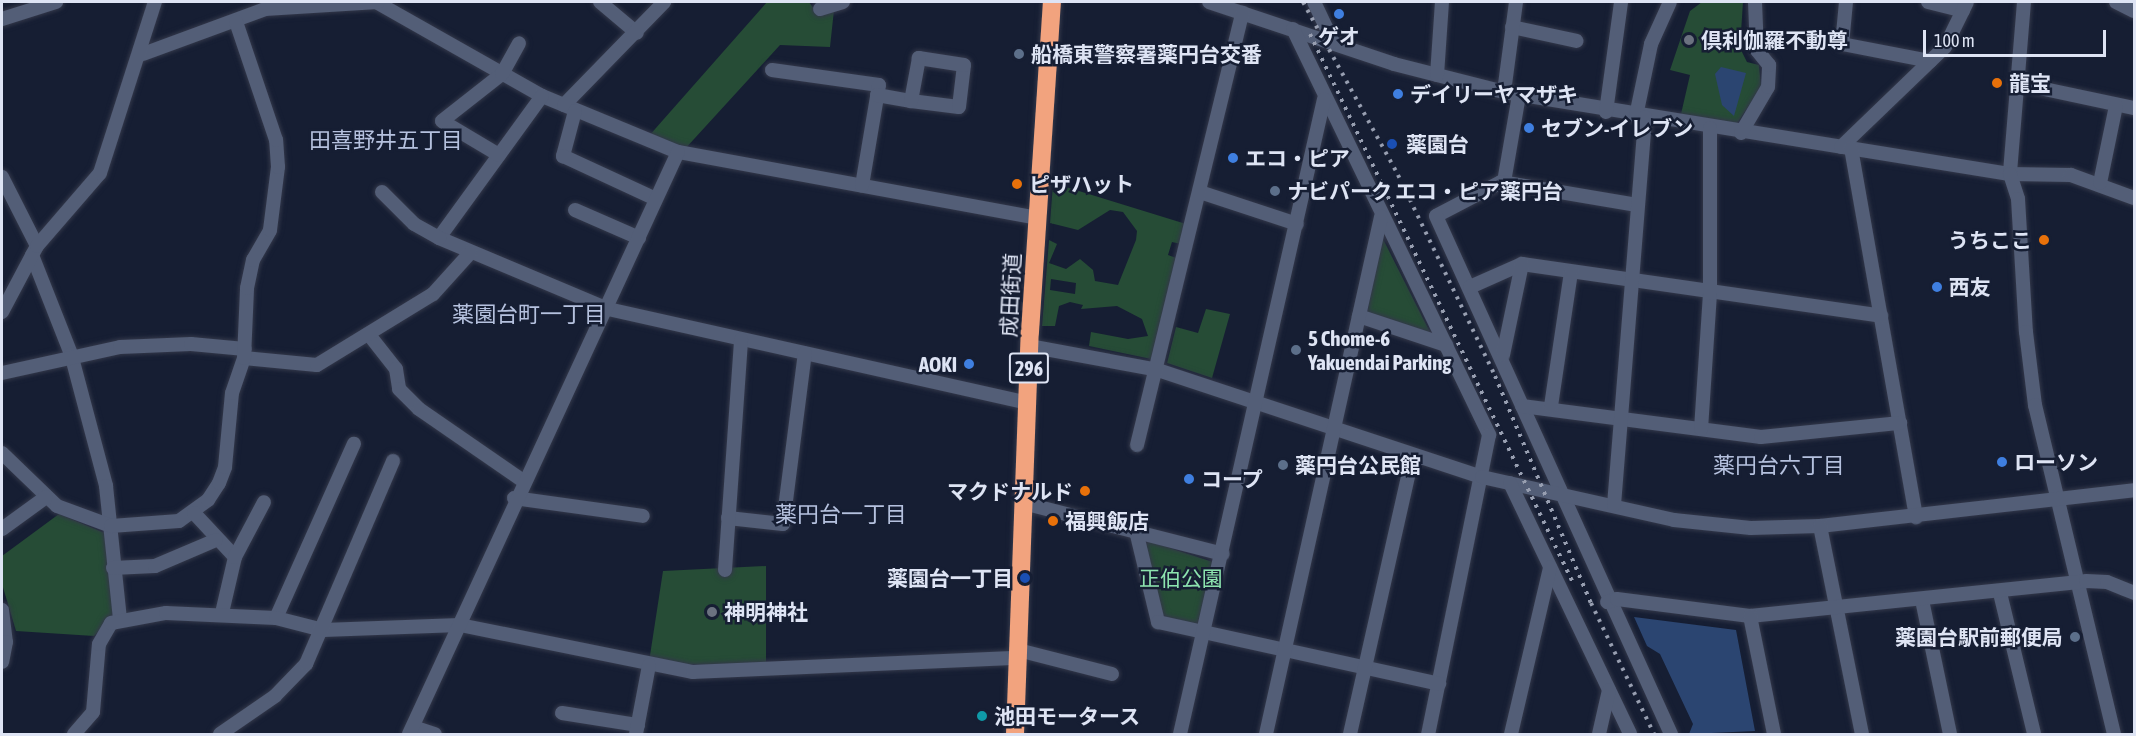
<!DOCTYPE html>
<html>
<head>
<meta charset="utf-8">
<style>
  body { margin:0 }
  #map { position:relative; width:2136px; height:736px; overflow:hidden; background:#161e33; font-family:"Asap Condensed","Noto Sans JP",sans-serif }
  div>[style] { position:absolute }
  .green>* { inset:0; background:#264c36 }
  .water>* { inset:0; background:#2b4571 }
  .roads { filter:drop-shadow(0 0 2px #33384a) drop-shadow(0 0 2px #33384a) }
  .minor>* { height:14px; margin:-7px; padding:0 7px; transform-origin:7px; border-radius:7px; background:#535e77 }
  .highway>* { height:18px; margin:-9px; padding:0 9px; transform-origin:9px; border-radius:9px; background:#f2a37e }
  .rail>* { height:4px; margin-top:-2px; transform-origin:0; background:repeating-linear-gradient(90deg,#989fb1 0 3px,transparent 0 9px) }
  .dots>* { width:16px; height:16px; translate:-50% -50%; box-sizing:border-box; border:3px solid #161e33; border-radius:50% }
  span { translate:-50% -50%; white-space:nowrap; text-align:center; line-height:1.15; -webkit-text-stroke:5px #161e33; paint-order:stroke }
  .shield-label span { padding:2px 4px; background:#161e33; border:2px solid; border-radius:4px; -webkit-text-stroke-width:0 }
  .shield-label { font-size:20px; color:#dee4f4; font-weight:700 }
  .poi-label { font-size:21px; color:#dee4f4; font-weight:700 }
  .left { translate:0 -50%; text-align:left }
  .right { translate:-100% -50%; text-align:right }
  .street-label { font-size:21px; color:#dee4f4 }
  .park-label { font-size:21px; color:#8de4af }
  .neighbourhood-label { font-size:22px; color:#b5c1de }
  .frame { position:absolute; inset:0; border:3px solid #dee4f4; pointer-events:none }
  .scale { position:absolute; left:1923px; top:30px; width:183px; height:27px; box-sizing:border-box; border:3px solid #dee4f4; border-top:0; padding-left:8px; font-size:18px; line-height:21px; white-space:nowrap; color:#dee4f4; -webkit-text-stroke:4px #161e33; paint-order:stroke }
</style>
</head>
<body>
<div id="map">
  <div class="green">
    <div style="clip-path:polygon(767px 2px,809px 2px,817px 13px,834px 10px,830px 47px,780px 45px,684px 150px,648px 137px)"></div>
    <div style="clip-path:polygon(1702px 2px,1743px 2px,1740px 48px,1747px 62px,1759px 65px,1761px 87px,1736px 125px,1681px 114px,1690px 75px,1670px 70px,1690px 11px)"></div>
    <div style="clip-path:polygon(evenodd,1053px 183px,1186px 224px,1181px 244px,1172px 242px,1168px 255px,1179px 259px,1156px 360px,1089px 346px,1091px 332px,1128px 339px,1148px 336px,1142px 319px,1117px 306px,1081px 309px,1083px 305px,1070px 302px,1059px 306px,1055px 326px,1042px 326px,1049px 240px,1057px 244px,1049px 263px,1066px 269px,1080px 259px,1093px 270px,1095px 281px,1118px 285px,1136px 240px,1137px 231px,1123px 212px,1110px 210px,1078px 230px,1050px 223px,1053px 183px,1051px 279px,1076px 283px,1075px 294px,1050px 290px,1051px 279px)"></div>
    <div style="clip-path:polygon(1382px 237px,1432px 336px,1367px 314px)"></div>
    <div style="clip-path:polygon(1206px 309px,1230px 314px,1212px 378px,1167px 363px,1176px 327px,1198px 333px)"></div>
    <div style="clip-path:polygon(59px 514px,107px 534px,113px 619px,94px 636px,16px 631px,2px 584px,2px 556px)"></div>
    <div style="clip-path:polygon(1145px 540px,1213px 562px,1201px 624px,1161px 618px)"></div>
    <div style="clip-path:polygon(766px 566px,766px 668px,649px 662px,663px 571px)"></div>
  </div>
  <div class="water">
    <div style="clip-path:polygon(1721px 67px,1746px 73px,1734px 116px,1722px 105px,1715px 74px)"></div>
    <div style="clip-path:polygon(1634px 617px,1736px 630px,1755px 731px,1689px 734px,1693px 724px,1660px 654px,1647px 646px)"></div>
  </div>
  <div class="roads">
    <div class="minor">
      <div style="left:376px;top:2px;width:191px;rotate:29.5deg"></div>
      <div style="left:542px;top:96px;width:147px;rotate:22.4deg"></div>
      <div style="left:678px;top:152px;width:365px;rotate:10.4deg"></div>
      <div style="left:600px;top:2px;width:48px;rotate:40deg"></div>
      <div style="left:1209px;top:2px;width:195px;rotate:18.5deg"></div>
      <div style="left:1394px;top:64px;width:114px;rotate:14.3deg"></div>
      <div style="left:1504px;top:92px;width:513px;rotate:9.21deg"></div>
      <div style="left:2010px;top:174px;width:61px;rotate:0.9deg"></div>
      <div style="left:2071px;top:175px;width:67px;rotate:20.1deg"></div>
      <div style="left:1314px;top:2px;width:44px;rotate:64.6deg"></div>
      <div style="left:1846px;top:2px;width:42px;rotate:95.4deg"></div>
      <div style="left:1842px;top:44px;width:90px;rotate:10.9deg"></div>
      <div style="left:1928px;top:2px;width:36px;rotate:14deg"></div>
      <div style="left:2024px;top:2px;width:173px;rotate:94.7deg"></div>
      <div style="left:2010px;top:174px;width:26px;rotate:72deg"></div>
      <div style="left:2018px;top:199px;width:133px;rotate:86.6deg"></div>
      <div style="left:2026px;top:332px;width:74px;rotate:83deg"></div>
      <div style="left:2035px;top:405px;width:338px;rotate:76.5deg"></div>
      <div style="left:2116px;top:2px;width:20px;rotate:27deg"></div>
      <div style="left:820px;top:9px;width:24px;rotate:-17deg"></div>
      <div style="left:2px;top:19px;width:57px;rotate:-17.5deg"></div>
      <div style="left:1512px;top:27px;width:66px;rotate:12.2deg"></div>
      <div style="left:1293px;top:29px;width:451px;rotate:64.2deg"></div>
      <div style="left:1489px;top:435px;width:305px;rotate:101.5deg"></div>
      <div style="left:143px;top:54px;width:130px;rotate:-20.2deg"></div>
      <div style="left:265px;top:9px;width:113px;rotate:-3.5deg"></div>
      <div style="left:772px;top:70px;width:108px;rotate:8deg"></div>
      <div style="left:879px;top:85px;width:102px;rotate:99.6deg"></div>
      <div style="left:1437px;top:75px;width:73px;rotate:-86.1deg"></div>
      <div style="left:2016px;top:83px;width:121px;rotate:12deg"></div>
      <div style="left:1504px;top:92px;width:91px;rotate:-82.4deg"></div>
      <div style="left:877px;top:95px;width:35px;rotate:10deg"></div>
      <div style="left:911px;top:101px;width:48px;rotate:7.1deg"></div>
      <div style="left:959px;top:107px;width:42px;rotate:-83.2deg"></div>
      <div style="left:964px;top:65px;width:46px;rotate:-171.2deg"></div>
      <div style="left:919px;top:58px;width:44px;rotate:100.5deg"></div>
      <div style="left:542px;top:96px;width:175px;rotate:126deg"></div>
      <div style="left:439px;top:238px;width:183px;rotate:22.8deg"></div>
      <div style="left:608px;top:309px;width:429px;rotate:12.6deg"></div>
      <div style="left:564px;top:105px;width:144px;rotate:-45.8deg"></div>
      <div style="left:575px;top:111px;width:47px;rotate:104.9deg"></div>
      <div style="left:563px;top:156px;width:102px;rotate:24.8deg"></div>
      <div style="left:1606px;top:112px;width:111px;rotate:-82.2deg"></div>
      <div style="left:1636px;top:116px;width:74px;rotate:-78.2deg"></div>
      <div style="left:1651px;top:44px;width:46px;rotate:-65.7deg"></div>
      <div style="left:1741px;top:133px;width:53px;rotate:-59.6deg"></div>
      <div style="left:1768px;top:87px;width:22px;rotate:-87deg"></div>
      <div style="left:1769px;top:65px;width:19px;rotate:-129deg"></div>
      <div style="left:1757px;top:50px;width:48px;rotate:-92.4deg"></div>
      <div style="left:1841px;top:147px;width:144px;rotate:-43.9deg"></div>
      <div style="left:1945px;top:47px;width:50px;rotate:-63.9deg"></div>
      <div style="left:1851px;top:148px;width:375px;rotate:80deg"></div>
      <div style="left:499px;top:155px;width:66px;rotate:-149.2deg"></div>
      <div style="left:442px;top:121px;width:76px;rotate:-38.1deg"></div>
      <div style="left:502px;top:74px;width:35px;rotate:-61deg"></div>
      <div style="left:2px;top:177px;width:77px;rotate:63.1deg"></div>
      <div style="left:1504px;top:182px;width:88px;rotate:-80.2deg"></div>
      <div style="left:2100px;top:183px;width:79px;rotate:-78.3deg"></div>
      <div style="left:382px;top:192px;width:45px;rotate:45deg"></div>
      <div style="left:414px;top:224px;width:29px;rotate:29deg"></div>
      <div style="left:1200px;top:192px;width:102px;rotate:18.3deg"></div>
      <div style="left:1637px;top:205px;width:138px;rotate:-170.4deg"></div>
      <div style="left:1501px;top:182px;width:73px;rotate:152.4deg"></div>
      <div style="left:1436px;top:216px;width:569px;rotate:65.6deg"></div>
      <div style="left:575px;top:210px;width:70px;rotate:23.6deg"></div>
      <div style="left:32px;top:255px;width:106px;rotate:68.5deg"></div>
      <div style="left:71px;top:354px;width:137px;rotate:75.1deg"></div>
      <div style="left:106px;top:486px;width:135px;rotate:84deg"></div>
      <div style="left:1470px;top:287px;width:57px;rotate:-23.9deg"></div>
      <div style="left:1522px;top:264px;width:363px;rotate:8.2deg"></div>
      <div style="left:2px;top:312px;width:75px;rotate:-62.1deg"></div>
      <div style="left:37px;top:246px;width:96px;rotate:-49.2deg"></div>
      <div style="left:100px;top:173px;width:180px;rotate:-72.2deg"></div>
      <div style="left:1359px;top:316px;width:92px;rotate:18.4deg"></div>
      <div style="left:370px;top:336px;width:42px;rotate:51.8deg"></div>
      <div style="left:396px;top:369px;width:20px;rotate:81deg"></div>
      <div style="left:399px;top:389px;width:28px;rotate:45deg"></div>
      <div style="left:419px;top:409px;width:125px;rotate:34.6deg"></div>
      <div style="left:1029px;top:346px;width:131px;rotate:10.5deg"></div>
      <div style="left:1158px;top:370px;width:341px;rotate:18.3deg"></div>
      <div style="left:1482px;top:477px;width:197px;rotate:12.6deg"></div>
      <div style="left:1674px;top:520px;width:77px;rotate:5.9deg"></div>
      <div style="left:1751px;top:528px;width:69px;rotate:-1.7deg"></div>
      <div style="left:1820px;top:526px;width:316px;rotate:-6.5deg"></div>
      <div style="left:1503px;top:355px;width:93px;rotate:-78.2deg"></div>
      <div style="left:244px;top:358px;width:73px;rotate:5.5deg"></div>
      <div style="left:317px;top:365px;width:136px;rotate:-31.5deg"></div>
      <div style="left:433px;top:294px;width:55px;rotate:-47.9deg"></div>
      <div style="left:2px;top:373px;width:121px;rotate:-12.4deg"></div>
      <div style="left:120px;top:347px;width:71px;rotate:-2.4deg"></div>
      <div style="left:191px;top:344px;width:54px;rotate:5.3deg"></div>
      <div style="left:1522px;top:406px;width:241px;rotate:7.4deg"></div>
      <div style="left:1761px;top:437px;width:140px;rotate:-5.8deg"></div>
      <div style="left:1551px;top:406px;width:135px;rotate:-81.5deg"></div>
      <div style="left:1701px;top:429px;width:136px;rotate:-86.2deg"></div>
      <div style="left:1710px;top:293px;width:165px;rotate:-90deg"></div>
      <div style="left:1137px;top:445px;width:445px;rotate:-76.3deg"></div>
      <div style="left:2px;top:453px;width:76px;rotate:43.9deg"></div>
      <div style="left:57px;top:506px;width:58px;rotate:20.3deg"></div>
      <div style="left:111px;top:526px;width:68px;rotate:-4.2deg"></div>
      <div style="left:179px;top:521px;width:36px;rotate:-36deg"></div>
      <div style="left:208px;top:500px;width:20px;rotate:-57deg"></div>
      <div style="left:219px;top:483px;width:17px;rotate:-69deg"></div>
      <div style="left:225px;top:467px;width:74px;rotate:-84.6deg"></div>
      <div style="left:232px;top:393px;width:37px;rotate:-71deg"></div>
      <div style="left:244px;top:358px;width:70px;rotate:-87.5deg"></div>
      <div style="left:247px;top:288px;width:29px;rotate:-78deg"></div>
      <div style="left:253px;top:260px;width:34px;rotate:-60deg"></div>
      <div style="left:270px;top:230px;width:64px;rotate:-82.8deg"></div>
      <div style="left:278px;top:167px;width:27px;rotate:-94deg"></div>
      <div style="left:276px;top:140px;width:125px;rotate:-108.7deg"></div>
      <div style="left:1510px;top:483px;width:278px;rotate:64.4deg"></div>
      <div style="left:514px;top:498px;width:130px;rotate:7.9deg"></div>
      <div style="left:1023px;top:503px;width:206px;rotate:14.3deg"></div>
      <div style="left:1614px;top:505px;width:389px;rotate:-85.4deg"></div>
      <div style="left:194px;top:513px;width:60px;rotate:47deg"></div>
      <div style="left:235px;top:557px;width:57px;rotate:103.1deg"></div>
      <div style="left:728px;top:518px;width:55px;rotate:6.2deg"></div>
      <div style="left:783px;top:524px;width:172px;rotate:-82.7deg"></div>
      <div style="left:1820px;top:526px;width:212px;rotate:78.6deg"></div>
      <div style="left:2px;top:529px;width:54px;rotate:-36deg"></div>
      <div style="left:1136px;top:531px;width:94px;rotate:76.4deg"></div>
      <div style="left:1158px;top:622px;width:288px;rotate:12.4deg"></div>
      <div style="left:235px;top:557px;width:62px;rotate:-62.2deg"></div>
      <div style="left:113px;top:568px;width:42px;rotate:-2.7deg"></div>
      <div style="left:155px;top:566px;width:66px;rotate:-23.1deg"></div>
      <div style="left:725px;top:570px;width:231px;rotate:-86deg"></div>
      <div style="left:2000px;top:593px;width:145px;rotate:76.4deg"></div>
      <div style="left:1922px;top:600px;width:137px;rotate:78.2deg"></div>
      <div style="left:1607px;top:602px;width:10px;rotate:-17deg"></div>
      <div style="left:1617px;top:599px;width:134px;rotate:7.3deg"></div>
      <div style="left:1750px;top:616px;width:338px;rotate:-5.9deg"></div>
      <div style="left:2086px;top:581px;width:21px;rotate:3deg"></div>
      <div style="left:2107px;top:582px;width:29px;rotate:22deg"></div>
      <div style="left:2px;top:610px;width:32px;rotate:83deg"></div>
      <div style="left:6px;top:642px;width:20px;rotate:101deg"></div>
      <div style="left:1750px;top:616px;width:120px;rotate:78.5deg"></div>
      <div style="left:276px;top:618px;width:191px;rotate:-65.9deg"></div>
      <div style="left:1018px;top:650px;width:97px;rotate:14.3deg"></div>
      <div style="left:562px;top:713px;width:77px;rotate:9deg"></div>
      <div style="left:413px;top:727px;width:23px;rotate:18deg"></div>
      <div style="left:74px;top:734px;width:29px;rotate:-49deg"></div>
      <div style="left:93px;top:712px;width:68px;rotate:-85deg"></div>
      <div style="left:99px;top:644px;width:24px;rotate:-60deg"></div>
      <div style="left:111px;top:623px;width:56px;rotate:-10.3deg"></div>
      <div style="left:166px;top:613px;width:110px;rotate:2.6deg"></div>
      <div style="left:276px;top:618px;width:49px;rotate:14.3deg"></div>
      <div style="left:323px;top:630px;width:137px;rotate:-2.1deg"></div>
      <div style="left:460px;top:625px;width:238px;rotate:11.4deg"></div>
      <div style="left:693px;top:672px;width:324px;rotate:-2.5deg"></div>
      <div style="left:220px;top:734px;width:67px;rotate:-34.6deg"></div>
      <div style="left:275px;top:696px;width:45px;rotate:-45.9deg"></div>
      <div style="left:306px;top:664px;width:221px;rotate:-66.8deg"></div>
      <div style="left:409px;top:734px;width:641px;rotate:-65.19deg"></div>
      <div style="left:636px;top:734px;width:70px;rotate:-79.3deg"></div>
      <div style="left:1180px;top:734px;width:651px;rotate:-77.22deg"></div>
      <div style="left:1266px;top:734px;width:530px;rotate:-77.46deg"></div>
      <div style="left:1350px;top:734px;width:286px;rotate:-77.3deg"></div>
      <div style="left:1511px;top:734px;width:171px;rotate:-76.8deg"></div>
      <div style="left:1599px;top:734px;width:45px;rotate:-77.2deg"></div>
    </div>
    <div class="highway">
      <div style="left:1015px;top:734px;width:402px;rotate:-87.9deg"></div>
      <div style="left:1030px;top:332px;width:331px;rotate:-86.2deg"></div>
    </div>
  </div>
  <div class="rail">
    <div style="left:1303px;top:2px;width:197px;rotate:61.2deg"></div>
    <div style="left:1398px;top:175px;width:223px;rotate:64.2deg"></div>
    <div style="left:1495px;top:376px;width:246px;rotate:67.1deg"></div>
    <div style="left:1591px;top:603px;width:145px;rotate:64.3deg"></div>
    <div style="left:1310px;top:34px;width:609px;rotate:64.4deg"></div>
  </div>
  <div class="dots">
    <div style="left:1339px;top:14px;background:#3f7fe0"></div>
    <div style="left:1689px;top:40px;background:#6b7280"></div>
    <div style="left:1019px;top:54px;background:#5c6f8a"></div>
    <div style="left:1997px;top:83px;background:#e8710a"></div>
    <div style="left:1398px;top:94px;background:#3f7fe0"></div>
    <div style="left:1529px;top:128px;background:#3f7fe0"></div>
    <div style="left:1392px;top:144px;background:#1a4fb4"></div>
    <div style="left:1233px;top:158px;background:#3f7fe0"></div>
    <div style="left:1017px;top:184px;background:#e8710a"></div>
    <div style="left:1275px;top:191px;background:#5c6f8a"></div>
    <div style="left:2044px;top:240px;background:#e8710a"></div>
    <div style="left:1937px;top:287px;background:#3f7fe0"></div>
    <div style="left:1296px;top:350px;background:#5c6f8a"></div>
    <div style="left:969px;top:364px;background:#3f7fe0"></div>
    <div style="left:2002px;top:462px;background:#3f7fe0"></div>
    <div style="left:1283px;top:465px;background:#5c6f8a"></div>
    <div style="left:1189px;top:479px;background:#3f7fe0"></div>
    <div style="left:1085px;top:491px;background:#e8710a"></div>
    <div style="left:1053px;top:521px;background:#e8710a"></div>
    <div style="left:1025px;top:578px;background:#1a4fb4"></div>
    <div style="left:712px;top:612px;background:#6b7280"></div>
    <div style="left:2075px;top:637px;background:#5c6f8a"></div>
    <div style="left:982px;top:716px;background:#0f9aa8"></div>
  </div>
  <div class="shield-label">
    <span style="left:1029px;top:368px">296</span>
  </div>
  <div class="poi-label">
    <span style="left:1339px;top:36px">ゲオ</span>
    <span class="left" style="left:1701px;top:40px">倶利伽羅不動尊</span>
    <span class="left" style="left:1031px;top:54px">船橋東警察署薬円台交番</span>
    <span class="left" style="left:2009px;top:83px">龍宝</span>
    <span class="left" style="left:1410px;top:94px">デイリーヤマザキ</span>
    <span class="left" style="left:1541px;top:128px">セブン-イレブン</span>
    <span class="left" style="left:1406px;top:144px">薬園台</span>
    <span class="left" style="left:1245px;top:158px">エコ・ピア</span>
    <span class="left" style="left:1029px;top:184px">ピザハット</span>
    <span class="left" style="left:1287px;top:191px">ナビパーク エコ・ピア薬円台</span>
    <span class="right" style="left:2032px;top:240px">うちここ</span>
    <span class="left" style="left:1949px;top:287px">西友</span>
    <span class="left" style="left:1308px;top:350px">5 Chome-6<br>Yakuendai Parking</span>
    <span class="right" style="left:957px;top:364px">AOKI</span>
    <span class="left" style="left:2014px;top:462px">ローソン</span>
    <span class="left" style="left:1295px;top:465px">薬円台公民館</span>
    <span class="left" style="left:1201px;top:479px">コープ</span>
    <span class="right" style="left:1073px;top:491px">マクドナルド</span>
    <span class="left" style="left:1065px;top:521px">福興飯店</span>
    <span class="right" style="left:1013px;top:578px">薬園台一丁目</span>
    <span class="left" style="left:724px;top:612px">神明神社</span>
    <span class="right" style="left:2063px;top:637px">薬園台駅前郵便局</span>
    <span class="left" style="left:994px;top:716px">池田モータース</span>
  </div>
  <div class="street-label">
    <span style="left:1010px;top:295px;rotate:-87deg">成田街道</span>
  </div>
  <div class="park-label">
    <span style="left:1181px;top:578px">正伯公園</span>
  </div>
  <div class="neighbourhood-label">
    <span style="left:386px;top:141px">田喜野井五丁目</span>
    <span style="left:529px;top:315px">薬園台町一丁目</span>
    <span style="left:1779px;top:466px">薬円台六丁目</span>
    <span style="left:841px;top:515px">薬円台一丁目</span>
  </div>
  <div class="frame"></div>
  <div class="scale">100 m</div>
</div>
</body>
</html>
